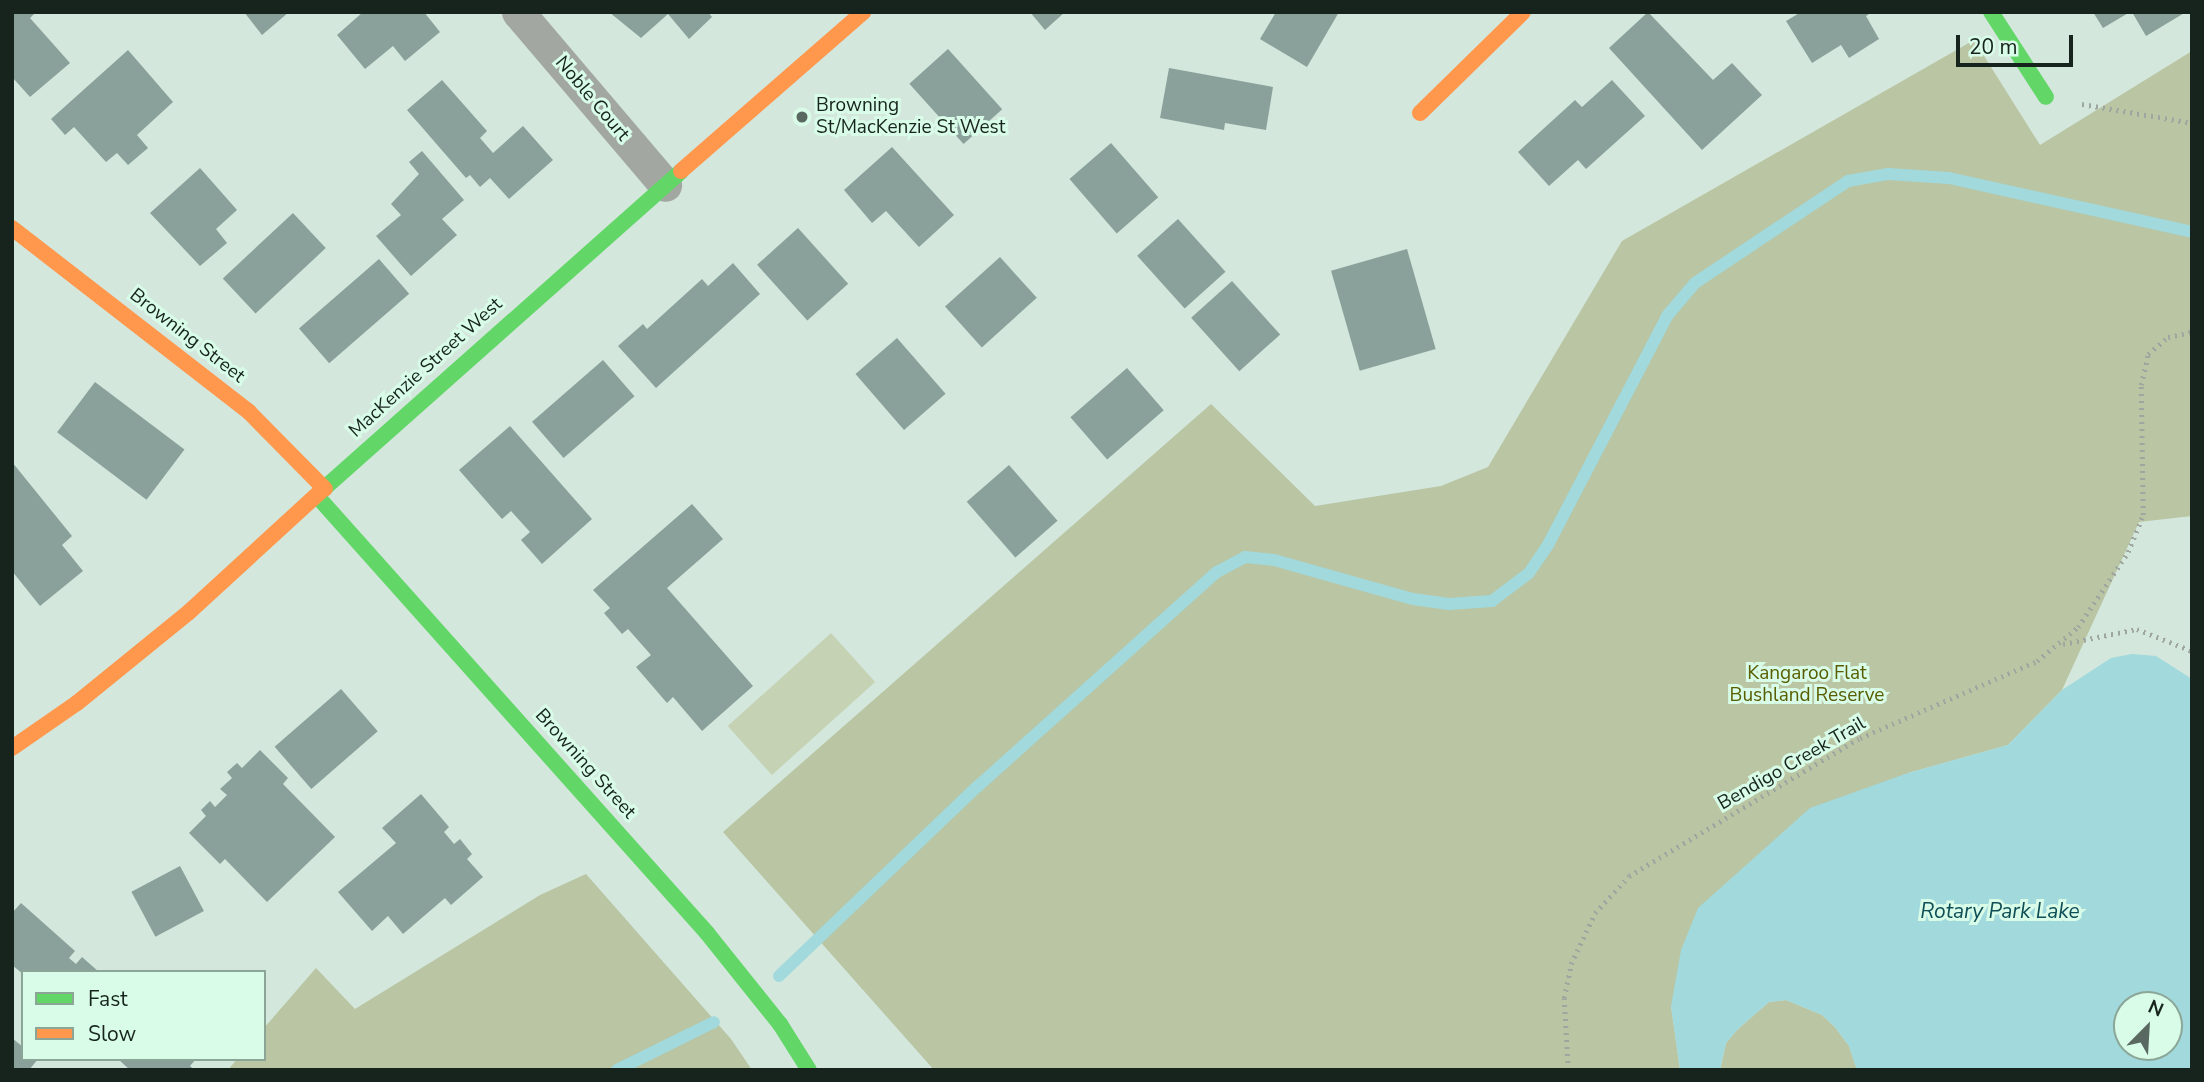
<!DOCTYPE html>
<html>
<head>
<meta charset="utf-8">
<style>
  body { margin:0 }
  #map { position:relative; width:2204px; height:1082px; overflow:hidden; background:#d3e7dc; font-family:"Nunito Sans",sans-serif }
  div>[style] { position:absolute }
  .green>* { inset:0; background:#c6d2b4; transform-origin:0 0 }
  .forest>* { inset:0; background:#b9c5a3 }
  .water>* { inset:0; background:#a1d9dd }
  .stream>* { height:12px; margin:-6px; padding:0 6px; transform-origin:6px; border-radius:6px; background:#a1d9dd }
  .building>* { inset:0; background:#8aa19b; transform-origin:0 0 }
  .path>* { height:4.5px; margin-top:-2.25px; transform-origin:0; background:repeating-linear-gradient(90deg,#9ea6a0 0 2px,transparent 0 7px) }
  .street>* { height:33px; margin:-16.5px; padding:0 16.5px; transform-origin:16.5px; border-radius:16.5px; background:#a2a7a2 }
  .fast>* { height:16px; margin:-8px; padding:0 8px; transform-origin:8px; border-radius:8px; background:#63d668 }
  .slow>* { height:16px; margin:-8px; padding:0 8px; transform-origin:8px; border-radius:8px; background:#ff974d }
  .dots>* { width:19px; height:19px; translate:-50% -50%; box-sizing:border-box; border:4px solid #d8fce8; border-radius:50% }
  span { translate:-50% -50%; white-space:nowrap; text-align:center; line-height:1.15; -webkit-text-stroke:6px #d8fce8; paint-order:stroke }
  .street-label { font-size:19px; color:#17241d }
  .poi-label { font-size:19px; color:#17241d }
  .left { translate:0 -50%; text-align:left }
  .park-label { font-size:19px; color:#595d00 }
  .water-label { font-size:21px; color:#0e4e56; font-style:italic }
  .frame { position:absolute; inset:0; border:14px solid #17241d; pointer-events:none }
  .legend { position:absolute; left:21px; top:970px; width:245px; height:91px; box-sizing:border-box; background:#d8fce8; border:2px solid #8ba697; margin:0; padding:9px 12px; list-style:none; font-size:21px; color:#17241d }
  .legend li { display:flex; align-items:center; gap:14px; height:35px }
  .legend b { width:35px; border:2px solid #8ba697 }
  .north { position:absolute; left:2113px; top:991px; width:70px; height:70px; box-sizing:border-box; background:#d8fce8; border:2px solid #8ba697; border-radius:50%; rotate:24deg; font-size:19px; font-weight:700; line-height:28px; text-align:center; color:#17241d }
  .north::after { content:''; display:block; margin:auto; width:24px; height:32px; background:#596860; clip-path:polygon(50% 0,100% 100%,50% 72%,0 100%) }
  .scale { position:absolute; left:1956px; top:35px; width:117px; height:32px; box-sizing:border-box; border:4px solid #17241d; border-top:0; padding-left:9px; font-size:21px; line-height:24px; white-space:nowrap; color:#17241d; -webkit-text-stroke:5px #d8fce8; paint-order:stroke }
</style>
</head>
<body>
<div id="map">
  <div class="green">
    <div style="left:831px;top:633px;width:66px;height:139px;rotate:48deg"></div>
  </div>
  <div class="forest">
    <div style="clip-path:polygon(1974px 40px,2040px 145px,2192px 51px,2192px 516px,2139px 522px,2062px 690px,2008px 745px,1908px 773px,1671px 1006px,1680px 1070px,934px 1070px,723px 832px,1211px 404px,1315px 506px,1441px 486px,1488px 467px,1622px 241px)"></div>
    <div style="clip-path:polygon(586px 874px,731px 1039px,752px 1070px,228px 1070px,237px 1059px,264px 1059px,264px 1028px,316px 968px,355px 1009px,540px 895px)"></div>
    <div style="clip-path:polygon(1786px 1000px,1822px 1015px,1835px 1027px,1849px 1046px,1857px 1070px,1720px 1070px,1726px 1043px,1738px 1029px,1769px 1002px)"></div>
  </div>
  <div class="water">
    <div style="clip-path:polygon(evenodd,2132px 654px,2156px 656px,2192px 679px,2192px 1070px,1857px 1070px,1849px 1046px,1835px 1027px,1822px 1015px,1786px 1000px,1769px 1002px,1738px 1029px,1726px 1043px,1720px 1070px,1680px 1070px,1671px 1006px,1681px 950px,1698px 908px,1810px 808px,1908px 773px,2008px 745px,2062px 690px,2111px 658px,2132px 654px,2127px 1005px,2169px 1005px,2169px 1047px,2127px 1047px,2127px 1005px)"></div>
  </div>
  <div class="stream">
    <div style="left:779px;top:976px;width:274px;rotate:-43.7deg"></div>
    <div style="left:977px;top:787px;width:322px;rotate:-41.9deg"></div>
    <div style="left:1217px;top:572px;width:32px;rotate:-28deg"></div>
    <div style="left:1245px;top:557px;width:29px;rotate:6deg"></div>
    <div style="left:1274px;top:560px;width:144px;rotate:15.7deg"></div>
    <div style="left:1413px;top:599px;width:36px;rotate:8deg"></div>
    <div style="left:1449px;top:604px;width:43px;rotate:-4deg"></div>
    <div style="left:1492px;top:601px;width:46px;rotate:-37.1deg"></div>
    <div style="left:1529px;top:573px;width:36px;rotate:-56deg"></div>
    <div style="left:1549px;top:543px;width:256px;rotate:-62.5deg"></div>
    <div style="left:1667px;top:316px;width:43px;rotate:-49.7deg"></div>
    <div style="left:1695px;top:283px;width:184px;rotate:-33.7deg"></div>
    <div style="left:1848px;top:181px;width:41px;rotate:-9.9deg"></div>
    <div style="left:1888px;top:174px;width:61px;rotate:3.8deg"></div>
    <div style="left:1949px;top:178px;width:249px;rotate:12.5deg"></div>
    <div style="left:617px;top:1070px;width:108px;rotate:-26.3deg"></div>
  </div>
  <div class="building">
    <div style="clip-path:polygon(12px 12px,36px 12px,30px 18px,70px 63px,30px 97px,12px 77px)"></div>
    <div style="clip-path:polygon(244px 12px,289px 12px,262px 35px)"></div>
    <div style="clip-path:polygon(363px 12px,424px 12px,440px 32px,405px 61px,393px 46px,365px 69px,337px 35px)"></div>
    <div style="clip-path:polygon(609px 12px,708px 12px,712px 17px,689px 39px,668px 14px,641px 38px)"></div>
    <div style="clip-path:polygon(1030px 12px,1065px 12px,1045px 30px)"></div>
    <div style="clip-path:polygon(1276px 12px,1339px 12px,1307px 67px,1260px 39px)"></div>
    <div style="clip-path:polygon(1648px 12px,1713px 80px,1732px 63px,1762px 95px,1702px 150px,1609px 48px)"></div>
    <div style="clip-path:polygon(1801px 12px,1872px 12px,1866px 16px,1879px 39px,1849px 58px,1841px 45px,1812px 63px,1786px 21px)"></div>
    <div style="clip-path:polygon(2093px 12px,2130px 12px,2103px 28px)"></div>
    <div style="clip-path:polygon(2132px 12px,2186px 12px,2146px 36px)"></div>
    <div style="left:948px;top:49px;width:81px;height:52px;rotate:48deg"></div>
    <div style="clip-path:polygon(128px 50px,173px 102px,137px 135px,148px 148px,128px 165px,117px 153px,106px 162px,74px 127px,65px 135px,51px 119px)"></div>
    <div style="clip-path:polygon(1169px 68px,1273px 87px,1266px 130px,1225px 123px,1224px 130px,1160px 118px)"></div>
    <div style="clip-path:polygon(442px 80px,487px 131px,480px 138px,493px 153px,523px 126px,553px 160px,509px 199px,490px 178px,480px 187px,470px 175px,466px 178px,407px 110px)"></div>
    <div style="clip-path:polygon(1612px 80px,1645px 116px,1586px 169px,1578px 160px,1549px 186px,1518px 152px,1575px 100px,1582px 107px)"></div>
    <div style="left:1111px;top:143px;width:72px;height:55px;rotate:49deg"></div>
    <div style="clip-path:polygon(892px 147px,954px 215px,919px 247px,886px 211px,872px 223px,844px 190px)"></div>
    <div style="clip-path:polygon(422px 151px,464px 200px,442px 219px,457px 235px,411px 276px,376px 236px,401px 215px,391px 204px,419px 174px,409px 162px)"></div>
    <div style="clip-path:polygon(200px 168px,237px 210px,216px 229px,227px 243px,200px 266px,150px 213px)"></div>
    <div style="left:293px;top:213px;width:48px;height:96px;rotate:47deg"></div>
    <div style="left:1178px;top:219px;width:71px;height:55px;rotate:48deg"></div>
    <div style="left:798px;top:228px;width:75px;height:55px;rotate:48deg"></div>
    <div style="left:1407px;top:249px;width:104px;height:79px;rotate:74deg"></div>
    <div style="left:1000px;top:257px;width:55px;height:74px;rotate:48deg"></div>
    <div style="left:379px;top:259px;width:46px;height:106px;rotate:49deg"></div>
    <div style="clip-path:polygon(733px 263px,760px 294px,656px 388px,618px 346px,643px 324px,647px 329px,702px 279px,708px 286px)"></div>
    <div style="left:1232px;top:281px;width:72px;height:55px;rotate:48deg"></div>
    <div style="left:897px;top:338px;width:74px;height:55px;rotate:49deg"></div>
    <div style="left:603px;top:360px;width:48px;height:94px;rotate:49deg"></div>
    <div style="left:1127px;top:368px;width:56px;height:75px;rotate:49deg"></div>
    <div style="left:95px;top:382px;width:112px;height:63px;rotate:37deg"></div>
    <div style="clip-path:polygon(510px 426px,592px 519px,542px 564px,521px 540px,530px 532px,511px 511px,502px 519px,459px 470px)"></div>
    <div style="clip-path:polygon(12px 462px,72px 536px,62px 545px,83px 571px,40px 606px,12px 571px)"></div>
    <div style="left:1009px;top:465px;width:74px;height:56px;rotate:49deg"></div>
    <div style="clip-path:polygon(692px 504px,723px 539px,667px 588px,753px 686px,702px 731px,673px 697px,667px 703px,636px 667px,651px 655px,628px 629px,622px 634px,604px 613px,610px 608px,593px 590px)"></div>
    <div style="left:341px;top:689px;width:56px;height:88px;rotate:49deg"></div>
    <div style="clip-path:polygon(260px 750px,288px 778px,283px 784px,335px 837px,267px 902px,225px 859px,220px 864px,189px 833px,206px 816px,201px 810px,210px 801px,215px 807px,227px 795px,220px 789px,232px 778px,227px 772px,237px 763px,242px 768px)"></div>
    <div style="clip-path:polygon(421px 794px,449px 827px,444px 832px,454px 844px,460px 839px,472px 854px,467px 859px,483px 877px,451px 905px,445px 898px,403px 934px,388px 916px,372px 931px,338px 892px,396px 843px,382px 828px)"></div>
    <div style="left:180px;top:866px;width:51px;height:55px;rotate:62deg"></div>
    <div style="clip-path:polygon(21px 903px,75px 951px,69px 958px,76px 964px,82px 957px,99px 972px,23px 974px,12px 965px,12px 913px)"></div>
    <div style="clip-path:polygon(12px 1038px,23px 1047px,23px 1059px,38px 1059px,29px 1070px,12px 1070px)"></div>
    <div style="clip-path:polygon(118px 1059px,196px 1059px,190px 1066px,195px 1070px,130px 1070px)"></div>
  </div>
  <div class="path">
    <div style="left:2082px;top:104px;width:112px;rotate:9.8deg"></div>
    <div style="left:2063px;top:644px;width:76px;rotate:-11.5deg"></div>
    <div style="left:2137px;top:629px;width:59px;rotate:21.8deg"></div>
    <div style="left:1568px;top:1070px;width:72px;rotate:-93.2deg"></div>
    <div style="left:1564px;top:998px;width:35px;rotate:-78deg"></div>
    <div style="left:1571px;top:964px;width:56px;rotate:-64.8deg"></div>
    <div style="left:1595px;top:913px;width:50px;rotate:-47.4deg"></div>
    <div style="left:1629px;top:876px;width:269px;rotate:-30.9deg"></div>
    <div style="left:1860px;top:738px;width:193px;rotate:-23.5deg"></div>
    <div style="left:2037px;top:661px;width:53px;rotate:-39.7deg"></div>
    <div style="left:2078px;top:627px;width:90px;rotate:-56.3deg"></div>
    <div style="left:2128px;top:552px;width:40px;rotate:-68deg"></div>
    <div style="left:2143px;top:515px;width:130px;rotate:-90.9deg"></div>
    <div style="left:2141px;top:385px;width:32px;rotate:-77deg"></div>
    <div style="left:2148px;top:354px;width:26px;rotate:-40deg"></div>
    <div style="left:2168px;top:337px;width:25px;rotate:-12deg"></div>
  </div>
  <div class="street">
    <div style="left:518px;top:12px;width:227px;rotate:49.6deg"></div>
  </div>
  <div class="fast">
    <div style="left:1991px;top:12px;width:101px;rotate:57.1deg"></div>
    <div style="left:320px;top:492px;width:483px;rotate:-41.6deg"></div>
    <div style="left:317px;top:496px;width:586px;rotate:48.25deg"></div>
    <div style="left:707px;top:933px;width:117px;rotate:51.3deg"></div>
    <div style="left:780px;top:1024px;width:54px;rotate:57.8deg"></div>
  </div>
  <div class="slow">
    <div style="left:1420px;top:113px;width:144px;rotate:-44.4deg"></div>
    <div style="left:681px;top:171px;width:242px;rotate:-41.1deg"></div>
    <div style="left:12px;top:228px;width:300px;rotate:37.8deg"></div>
    <div style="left:249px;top:412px;width:108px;rotate:45.4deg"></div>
    <div style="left:12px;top:748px;width:79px;rotate:-34.7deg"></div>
    <div style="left:77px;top:703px;width:144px;rotate:-39.1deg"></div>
    <div style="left:189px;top:612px;width:178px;rotate:-42.5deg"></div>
  </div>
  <div class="dots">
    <div style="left:802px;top:117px;background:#596860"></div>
  </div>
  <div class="street-label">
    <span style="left:592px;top:99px;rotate:50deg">Noble Court</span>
    <span style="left:187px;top:336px;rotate:38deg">Browning Street</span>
    <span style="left:426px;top:368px;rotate:-42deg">MacKenzie Street West</span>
    <span style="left:585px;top:764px;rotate:48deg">Browning Street</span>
    <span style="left:1792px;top:764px;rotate:-30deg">Bendigo Creek Trail</span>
  </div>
  <div class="poi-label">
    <span class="left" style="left:816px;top:117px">Browning<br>St/MacKenzie St West</span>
  </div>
  <div class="park-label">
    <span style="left:1807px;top:685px">Kangaroo Flat<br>Bushland Reserve</span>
  </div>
  <div class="water-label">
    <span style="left:2000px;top:911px">Rotary Park Lake</span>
  </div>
  <div class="frame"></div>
  <ul class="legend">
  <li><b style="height:9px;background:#63d668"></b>Fast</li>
  <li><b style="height:9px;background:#ff974d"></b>Slow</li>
  </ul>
  <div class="north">N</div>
  <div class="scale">20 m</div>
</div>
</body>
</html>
